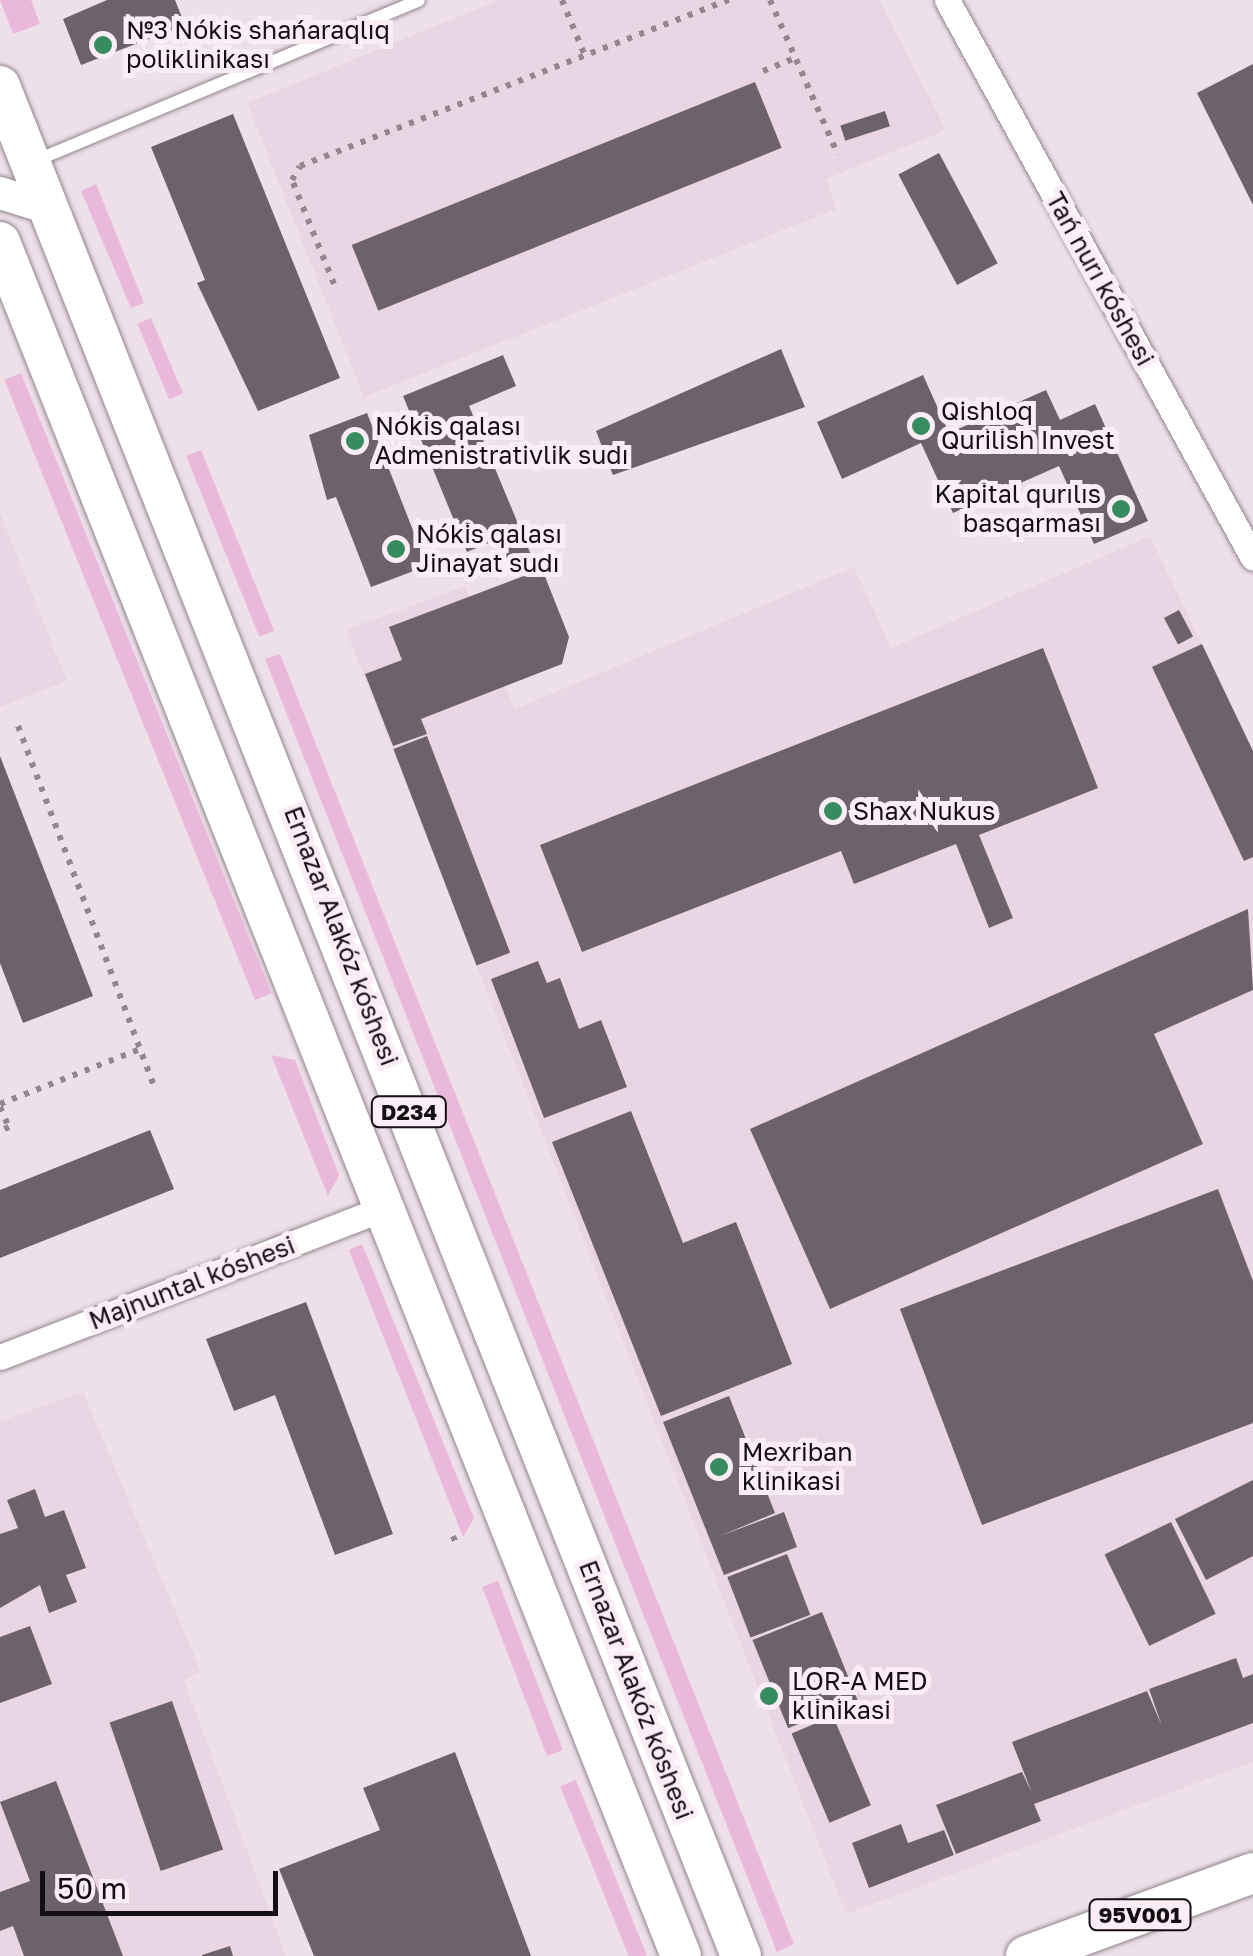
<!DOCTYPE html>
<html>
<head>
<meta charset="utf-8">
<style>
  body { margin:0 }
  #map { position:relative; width:1253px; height:1956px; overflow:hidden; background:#eee0e9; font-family:"Golos Text",sans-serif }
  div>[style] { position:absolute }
  .built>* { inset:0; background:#ead5e4 }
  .green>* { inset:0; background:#eab8db; transform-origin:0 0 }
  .building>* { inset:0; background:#6e626a; transform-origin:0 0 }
  .path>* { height:6px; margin-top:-3px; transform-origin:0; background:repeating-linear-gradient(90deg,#91878d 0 5px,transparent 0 13px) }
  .roads { filter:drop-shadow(0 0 2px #91858d) drop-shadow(0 0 2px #91858d) }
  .service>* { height:12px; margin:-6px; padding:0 6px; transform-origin:6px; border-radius:6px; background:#fff }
  .minor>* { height:25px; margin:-12.5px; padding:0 12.5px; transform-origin:12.5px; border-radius:12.5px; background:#fff }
  .tertiary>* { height:32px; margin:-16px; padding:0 16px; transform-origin:16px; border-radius:16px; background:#fff }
  .primary>* { height:40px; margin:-20px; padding:0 20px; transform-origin:20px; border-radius:20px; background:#fff }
  .dots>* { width:28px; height:28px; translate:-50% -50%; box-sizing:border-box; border:5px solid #fbedf6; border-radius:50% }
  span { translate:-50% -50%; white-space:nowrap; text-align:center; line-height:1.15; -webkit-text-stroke:10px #fbedf6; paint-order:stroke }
  .shield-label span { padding:2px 8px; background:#fbedf6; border:2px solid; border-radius:8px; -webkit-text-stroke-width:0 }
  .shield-label { font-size:22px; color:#140f12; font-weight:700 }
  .poi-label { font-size:25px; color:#140f12 }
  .left { translate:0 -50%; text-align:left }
  .right { translate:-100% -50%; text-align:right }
  .street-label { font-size:25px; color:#140f12 }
  .scale { position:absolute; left:40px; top:1871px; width:238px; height:45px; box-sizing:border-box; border:5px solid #140f12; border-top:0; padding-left:12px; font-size:30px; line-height:35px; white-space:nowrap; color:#140f12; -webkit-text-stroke:8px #fbedf6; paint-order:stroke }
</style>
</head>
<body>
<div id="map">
  <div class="built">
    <div style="clip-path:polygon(499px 0,879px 0,946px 130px,826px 179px,836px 209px,364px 397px,247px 103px)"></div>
    <div style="clip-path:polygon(0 513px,67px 681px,0 707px)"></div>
    <div style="clip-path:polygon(1150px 536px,1253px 751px,1253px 1762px,846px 1914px,346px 630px,465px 586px,515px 709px,854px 567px,891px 648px)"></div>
    <div style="clip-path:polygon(83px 1392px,201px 1672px,184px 1680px,286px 1956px,0 1956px,0 1421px)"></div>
  </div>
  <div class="green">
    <div style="clip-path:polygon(31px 0,40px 24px,13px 34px,0 0)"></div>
    <div style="clip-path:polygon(96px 184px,144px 303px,131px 308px,81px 191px)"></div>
    <div style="left:151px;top:318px;width:82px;height:15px;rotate:67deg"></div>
    <div style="left:21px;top:373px;width:669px;height:18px;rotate:68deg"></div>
    <div style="left:201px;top:450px;width:195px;height:16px;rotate:68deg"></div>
    <div style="clip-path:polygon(280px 654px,794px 1944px,777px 1952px,265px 659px)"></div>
    <div style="clip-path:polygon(271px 1055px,295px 1060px,339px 1175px,328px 1196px)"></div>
    <div style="clip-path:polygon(362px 1244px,474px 1518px,463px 1537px,349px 1250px)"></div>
    <div style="left:498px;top:1581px;width:181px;height:17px;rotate:69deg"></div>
    <div style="left:576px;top:1780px;width:189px;height:17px;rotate:68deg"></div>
  </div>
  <div class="building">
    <div style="clip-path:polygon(107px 0,175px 0,185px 25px,81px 65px,63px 19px)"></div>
    <div style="clip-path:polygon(1253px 64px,1253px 205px,1197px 93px)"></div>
    <div style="left:755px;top:82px;width:71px;height:435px;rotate:68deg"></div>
    <div style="left:885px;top:111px;width:16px;height:47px;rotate:72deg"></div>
    <div style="clip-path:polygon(233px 114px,340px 378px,258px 411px,197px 283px,205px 280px,151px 147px)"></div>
    <div style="left:939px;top:153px;width:125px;height:46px;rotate:62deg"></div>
    <div style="clip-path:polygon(781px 349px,805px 407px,613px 475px,596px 431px)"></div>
    <div style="clip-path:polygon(503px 355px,516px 386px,469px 406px,534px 562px,509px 572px,496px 540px,467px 552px,403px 396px)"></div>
    <div style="clip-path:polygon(923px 375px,949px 433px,1046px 390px,1060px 420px,1095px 404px,1148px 521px,1094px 544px,1059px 466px,953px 513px,921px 443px,842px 479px,817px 422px)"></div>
    <div style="clip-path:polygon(367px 413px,427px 566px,371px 587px,336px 497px,327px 500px,309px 435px)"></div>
    <div style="clip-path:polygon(542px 569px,569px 637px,562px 664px,421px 719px,427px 734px,393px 746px,365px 674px,402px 660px,389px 627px)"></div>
    <div style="left:1179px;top:610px;width:30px;height:17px;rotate:62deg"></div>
    <div style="clip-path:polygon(1202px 644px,1253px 751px,1253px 857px,1244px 861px,1152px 667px)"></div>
    <div style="clip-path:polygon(1043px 648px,1098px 788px,979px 835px,1013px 918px,989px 928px,956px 844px,854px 884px,841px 851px,582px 952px,540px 845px)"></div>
    <div style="left:427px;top:736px;width:232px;height:36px;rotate:69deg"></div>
    <div style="clip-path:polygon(0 756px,93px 996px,23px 1023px,0 963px)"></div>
    <div style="clip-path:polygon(1248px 909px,1253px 990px,1154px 1034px,1203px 1144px,830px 1309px,750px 1129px)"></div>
    <div style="clip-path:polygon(538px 961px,547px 983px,560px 978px,579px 1029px,601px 1020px,627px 1087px,544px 1118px,491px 979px)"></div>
    <div style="clip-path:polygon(631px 1111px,683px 1243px,736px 1222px,792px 1364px,661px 1416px,552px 1142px)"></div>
    <div style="clip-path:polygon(150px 1130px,174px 1189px,0 1258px,0 1190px)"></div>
    <div style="clip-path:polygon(1218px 1189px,1253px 1281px,1253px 1423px,982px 1525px,900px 1309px)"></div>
    <div style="clip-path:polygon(306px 1302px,393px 1534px,335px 1555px,275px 1395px,234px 1411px,206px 1339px)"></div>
    <div style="clip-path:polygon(729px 1396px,775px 1513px,720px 1536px,784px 1512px,797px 1547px,724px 1575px,663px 1422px)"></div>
    <div style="clip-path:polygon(1253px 1480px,1253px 1556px,1206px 1580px,1175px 1519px)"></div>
    <div style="clip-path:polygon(35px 1489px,45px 1517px,64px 1510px,86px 1568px,66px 1575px,77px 1602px,49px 1613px,40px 1585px,0 1608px,0 1534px,18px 1528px,7px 1500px)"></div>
    <div style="left:1171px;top:1522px;width:102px;height:74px;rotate:64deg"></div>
    <div style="left:787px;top:1554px;width:65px;height:64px;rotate:69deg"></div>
    <div style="left:822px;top:1612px;width:95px;height:75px;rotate:68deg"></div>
    <div style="clip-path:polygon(30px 1626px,52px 1684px,0 1703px,0 1637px)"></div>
    <div style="clip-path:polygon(1236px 1658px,1243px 1678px,1253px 1674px,1253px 1723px,1034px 1804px,1041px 1821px,956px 1854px,936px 1805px,1022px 1772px,1032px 1793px,1012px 1742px,1147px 1691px,1162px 1726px,1149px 1689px)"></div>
    <div style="left:172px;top:1701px;width:157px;height:66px;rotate:71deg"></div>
    <div style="left:833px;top:1716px;width:97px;height:45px;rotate:67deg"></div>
    <div style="clip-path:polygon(455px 1752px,531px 1956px,314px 1956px,279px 1869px,380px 1830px,363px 1788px)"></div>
    <div style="clip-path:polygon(56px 1781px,123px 1956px,24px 1956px,13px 1926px,0 1931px,0 1892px,30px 1881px,0 1802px)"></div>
    <div style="clip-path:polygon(901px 1824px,908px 1843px,944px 1830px,954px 1855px,869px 1888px,852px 1843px)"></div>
    <div style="clip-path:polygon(230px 1946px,233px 1956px,202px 1956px,202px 1955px)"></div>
  </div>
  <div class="path">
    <div style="left:562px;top:0;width:61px;rotate:67.7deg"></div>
    <div style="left:770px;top:0;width:169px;rotate:66.3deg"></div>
    <div style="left:763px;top:71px;width:35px;rotate:-22deg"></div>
    <div style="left:334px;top:284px;width:112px;rotate:-112deg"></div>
    <div style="left:292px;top:180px;width:16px;rotate:-60deg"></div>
    <div style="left:300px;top:166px;width:460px;rotate:-21.2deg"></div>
    <div style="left:18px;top:726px;width:390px;rotate:69.3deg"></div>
    <div style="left:0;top:1104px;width:150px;rotate:-21.4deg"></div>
    <div style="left:0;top:1107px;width:22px;rotate:66deg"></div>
    <div style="left:9px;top:1127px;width:10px;rotate:156deg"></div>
    <div style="left:453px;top:1536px;width:11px;rotate:68deg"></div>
  </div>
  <div class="roads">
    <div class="service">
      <div style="left:35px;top:161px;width:416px;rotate:-22.7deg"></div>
    </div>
    <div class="minor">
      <div style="left:947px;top:0;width:636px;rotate:61.26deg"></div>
      <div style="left:0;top:1357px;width:412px;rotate:-21.2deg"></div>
    </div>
    <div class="tertiary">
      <div style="left:0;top:193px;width:54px;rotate:17.1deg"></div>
    </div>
    <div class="primary">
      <div style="left:0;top:86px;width:2011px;rotate:68.38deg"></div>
      <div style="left:0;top:242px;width:1844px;rotate:68.33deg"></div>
      <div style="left:1026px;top:1956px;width:242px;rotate:-20.1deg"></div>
    </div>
  </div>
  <div class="dots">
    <div style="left:103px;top:45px;background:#368c5f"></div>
    <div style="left:921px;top:426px;background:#368c5f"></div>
    <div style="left:355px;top:441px;background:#368c5f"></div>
    <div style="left:1121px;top:509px;background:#368c5f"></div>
    <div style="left:396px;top:549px;background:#368c5f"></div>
    <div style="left:833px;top:811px;background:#368c5f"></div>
    <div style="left:719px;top:1467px;background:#368c5f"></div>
    <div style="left:769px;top:1696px;background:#368c5f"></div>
  </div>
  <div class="shield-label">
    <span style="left:409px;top:1112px">D234</span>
    <span style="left:1140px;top:1915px">95V001</span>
  </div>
  <div class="poi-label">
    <span class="left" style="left:126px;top:45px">№3 Nókis shańaraqlıq<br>poliklinikası</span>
    <span class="left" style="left:941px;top:426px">Qishloq<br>Qurilish Invest</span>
    <span class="left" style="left:375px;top:441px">Nókis qalası<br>Admenistrativlik sudı</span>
    <span class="right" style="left:1101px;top:509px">Kapital qurılıs<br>basqarması</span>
    <span class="left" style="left:416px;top:549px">Nókis qalası<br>Jinayat sudı</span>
    <span class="left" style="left:853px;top:811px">Shax Nukus</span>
    <span class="left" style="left:742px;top:1467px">Mexriban<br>klinikasi</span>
    <span class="left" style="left:792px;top:1696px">LOR-A MED<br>klinikasi</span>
  </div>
  <div class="street-label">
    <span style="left:1100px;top:279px;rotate:61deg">Tań nurı kóshesi</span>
    <span style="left:341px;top:936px;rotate:69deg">Ernazar Alakóz kóshesi</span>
    <span style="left:192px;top:1283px;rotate:-21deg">Majnuntal kóshesi</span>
    <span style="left:636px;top:1690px;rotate:69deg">Ernazar Alakóz kóshesi</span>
  </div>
  <div class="scale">50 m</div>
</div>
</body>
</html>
